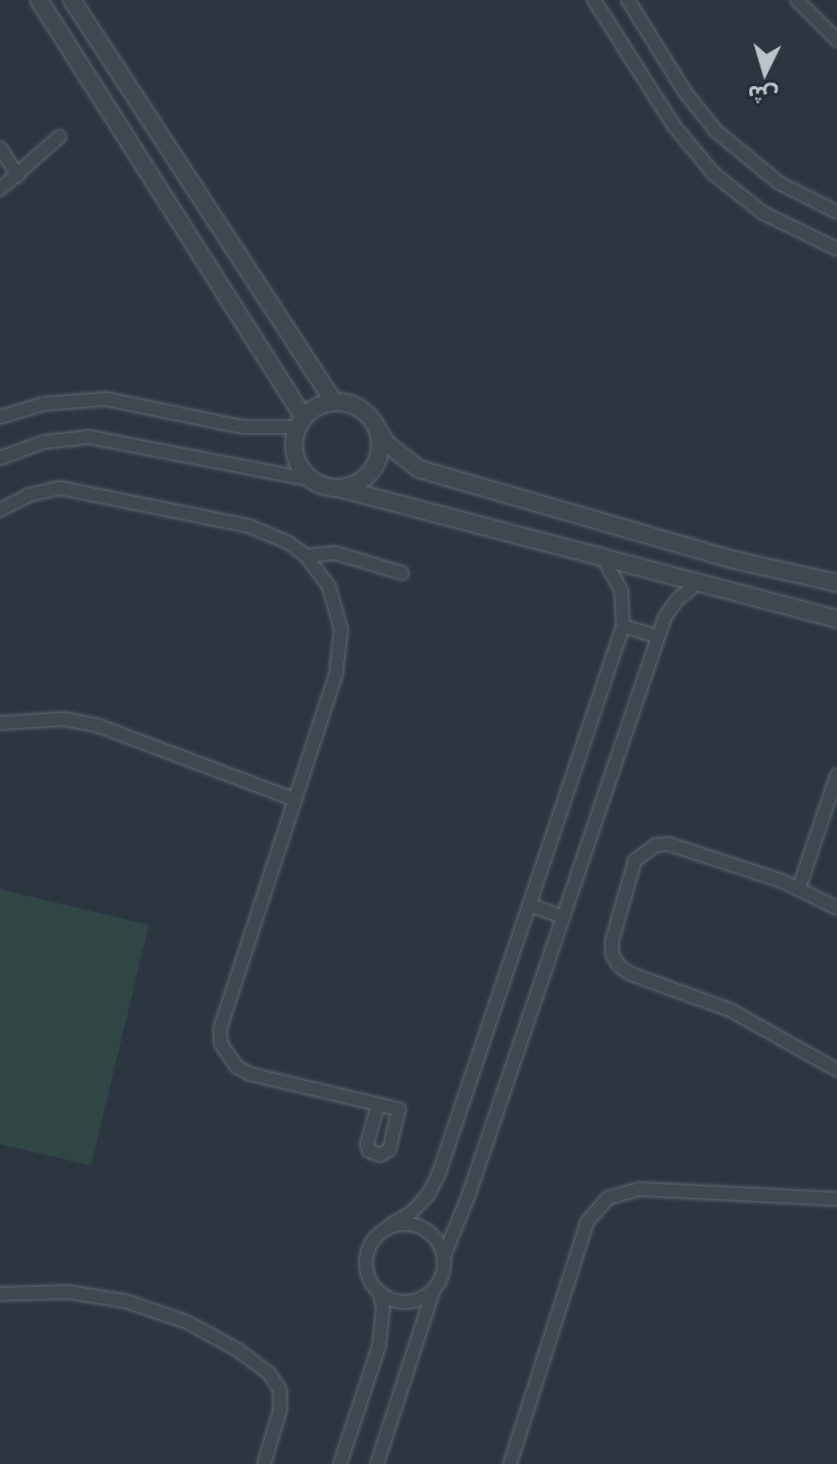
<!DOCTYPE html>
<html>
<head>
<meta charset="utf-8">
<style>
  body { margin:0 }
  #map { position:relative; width:837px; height:1464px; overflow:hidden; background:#2b3641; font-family:"Exo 2","Noto Sans Arabic",sans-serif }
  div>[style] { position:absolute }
  .green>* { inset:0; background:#304544 }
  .roads { filter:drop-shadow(0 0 2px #5d666f) drop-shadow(0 0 2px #5d666f) }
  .minor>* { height:12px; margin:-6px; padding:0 6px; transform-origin:6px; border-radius:6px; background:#3f4851 }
  .minor>.ring { margin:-6px; padding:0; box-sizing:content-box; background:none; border:12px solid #3f4851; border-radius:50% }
  .tertiary>* { height:16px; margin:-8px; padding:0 8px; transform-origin:8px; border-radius:8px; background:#3f4851 }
  .tertiary>.ring { margin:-8px; padding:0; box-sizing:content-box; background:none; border:16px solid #3f4851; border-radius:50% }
  span { translate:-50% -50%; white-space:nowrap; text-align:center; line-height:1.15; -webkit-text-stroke:6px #232d37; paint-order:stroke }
  .north { position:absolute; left:725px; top:32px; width:80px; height:80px; -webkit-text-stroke:6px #232d37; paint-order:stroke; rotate:185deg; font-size:22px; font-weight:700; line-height:32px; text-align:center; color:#bcc3cb }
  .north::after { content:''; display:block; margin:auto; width:28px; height:36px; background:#bcc3cb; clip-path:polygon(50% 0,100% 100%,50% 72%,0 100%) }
</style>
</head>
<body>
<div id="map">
  <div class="green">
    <div style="clip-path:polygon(0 889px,149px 925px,91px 1166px,0 1144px)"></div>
  </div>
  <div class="roads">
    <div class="minor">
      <div style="left:594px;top:0;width:149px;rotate:57.6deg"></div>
      <div style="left:674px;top:126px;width:62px;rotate:50.2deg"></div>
      <div style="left:714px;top:174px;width:63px;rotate:38.5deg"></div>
      <div style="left:763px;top:213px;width:82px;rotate:25.9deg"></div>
      <div style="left:628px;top:0;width:108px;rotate:58.2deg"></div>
      <div style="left:685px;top:92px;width:50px;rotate:51.5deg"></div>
      <div style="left:716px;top:131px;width:82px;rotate:39.5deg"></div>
      <div style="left:779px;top:183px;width:65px;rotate:26.6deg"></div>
      <div style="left:797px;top:0;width:57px;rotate:45deg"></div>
      <div style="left:0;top:148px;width:33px;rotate:57deg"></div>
      <div style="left:0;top:189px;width:79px;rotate:-41.4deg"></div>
      <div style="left:0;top:417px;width:45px;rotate:-16.8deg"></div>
      <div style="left:43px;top:404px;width:63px;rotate:-4.5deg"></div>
      <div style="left:106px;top:399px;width:140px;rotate:11.6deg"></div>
      <div style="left:243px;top:427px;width:54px"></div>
      <div style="left:0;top:458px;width:47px;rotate:-20deg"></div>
      <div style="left:44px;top:442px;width:45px;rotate:-6.3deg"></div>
      <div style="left:89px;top:437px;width:227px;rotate:10.9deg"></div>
      <div style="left:0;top:510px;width:33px;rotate:-27deg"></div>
      <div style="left:29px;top:495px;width:32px;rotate:-13deg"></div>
      <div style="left:60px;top:488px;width:193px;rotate:11.4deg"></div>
      <div style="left:249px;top:526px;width:43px;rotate:23deg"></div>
      <div style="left:289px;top:543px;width:21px;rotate:37deg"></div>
      <div style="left:306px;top:556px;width:39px;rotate:53deg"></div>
      <div style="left:329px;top:587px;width:44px;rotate:74.1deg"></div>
      <div style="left:341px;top:629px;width:45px;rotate:96.3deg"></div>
      <div style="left:336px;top:674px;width:373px;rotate:108.1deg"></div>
      <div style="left:220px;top:1029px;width:15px;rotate:86deg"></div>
      <div style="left:221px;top:1044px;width:28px;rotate:55deg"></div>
      <div style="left:237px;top:1067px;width:15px;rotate:28deg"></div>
      <div style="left:250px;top:1074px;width:152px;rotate:13.3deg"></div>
      <div style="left:398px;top:1109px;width:1px"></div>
      <div style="left:399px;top:1109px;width:42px;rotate:103.7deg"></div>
      <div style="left:389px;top:1150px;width:10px;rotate:151deg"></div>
      <div style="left:380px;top:1155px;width:12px;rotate:-160deg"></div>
      <div style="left:369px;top:1151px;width:7px;rotate:-106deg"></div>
      <div style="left:367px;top:1144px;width:41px;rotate:-74.6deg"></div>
      <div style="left:306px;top:556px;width:29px;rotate:-6deg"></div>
      <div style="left:335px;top:553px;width:70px;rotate:16.6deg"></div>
      <div style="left:623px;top:626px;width:37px;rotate:17deg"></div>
      <div style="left:0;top:723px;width:64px;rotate:-3.6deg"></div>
      <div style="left:64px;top:719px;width:36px;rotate:11deg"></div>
      <div style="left:99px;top:726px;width:210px;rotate:20.6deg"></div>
      <div style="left:799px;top:888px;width:119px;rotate:-71.4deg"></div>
      <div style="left:530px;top:905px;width:35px;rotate:20deg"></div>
      <div style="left:837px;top:908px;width:61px;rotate:-153.9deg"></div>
      <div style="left:782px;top:881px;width:119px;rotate:-161.9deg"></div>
      <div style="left:669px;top:844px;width:13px;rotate:176deg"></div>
      <div style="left:656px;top:845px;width:26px;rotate:144deg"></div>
      <div style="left:635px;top:860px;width:84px;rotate:105.9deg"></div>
      <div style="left:612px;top:941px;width:13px;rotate:90deg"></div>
      <div style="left:612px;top:954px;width:14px;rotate:60deg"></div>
      <div style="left:619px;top:966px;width:14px;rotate:34deg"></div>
      <div style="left:631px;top:974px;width:105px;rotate:20deg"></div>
      <div style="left:730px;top:1010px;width:123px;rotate:29.3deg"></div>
      <div class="ring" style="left:366px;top:1224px;width:66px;height:66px"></div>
      <div style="left:389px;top:1226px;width:26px;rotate:-31deg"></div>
      <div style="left:411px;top:1213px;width:25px;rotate:-47deg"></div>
      <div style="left:428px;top:1195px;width:25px;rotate:-63deg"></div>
      <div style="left:439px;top:1173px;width:577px;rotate:-71.41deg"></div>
      <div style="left:623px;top:626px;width:36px;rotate:-93deg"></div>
      <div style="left:621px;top:590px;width:41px;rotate:-119.1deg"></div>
      <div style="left:444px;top:1256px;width:67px;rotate:-68deg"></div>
      <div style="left:469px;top:1194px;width:609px;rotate:-71.24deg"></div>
      <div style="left:665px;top:617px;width:21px;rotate:-55deg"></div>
      <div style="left:677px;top:600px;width:25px;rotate:-40deg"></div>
      <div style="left:0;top:1294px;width:68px;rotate:-1.7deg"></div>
      <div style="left:68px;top:1292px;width:58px;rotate:9deg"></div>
      <div style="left:125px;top:1301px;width:65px;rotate:18.7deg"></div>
      <div style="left:187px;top:1322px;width:58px;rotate:28.8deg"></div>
      <div style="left:238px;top:1350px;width:39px;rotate:37deg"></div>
      <div style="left:269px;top:1373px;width:20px;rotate:57deg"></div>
      <div style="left:280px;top:1390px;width:20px;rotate:90deg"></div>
      <div style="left:280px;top:1410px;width:56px;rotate:106.5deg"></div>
      <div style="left:340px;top:1464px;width:124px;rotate:-71.7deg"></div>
      <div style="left:379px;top:1346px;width:36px;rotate:-84deg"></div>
      <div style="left:383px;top:1310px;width:17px;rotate:-100deg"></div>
      <div style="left:377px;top:1464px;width:184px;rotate:-72deg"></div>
      <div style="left:510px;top:1464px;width:254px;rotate:-72.3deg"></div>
      <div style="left:587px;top:1222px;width:32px;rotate:-49deg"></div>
      <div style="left:608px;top:1198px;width:32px;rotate:-16deg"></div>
      <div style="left:639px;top:1189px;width:198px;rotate:2.9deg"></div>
    </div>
    <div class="tertiary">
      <div style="left:39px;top:0;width:494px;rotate:57.6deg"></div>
      <div style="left:72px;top:0;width:480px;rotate:56.9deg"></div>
      <div class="ring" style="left:294px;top:402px;width:70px;height:70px"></div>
      <div style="left:376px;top:426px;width:21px;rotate:59deg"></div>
      <div style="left:387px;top:444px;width:41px;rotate:38deg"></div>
      <div style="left:419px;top:469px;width:324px;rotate:16.1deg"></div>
      <div style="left:730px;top:559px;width:110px;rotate:12.6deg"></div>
      <div style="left:338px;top:488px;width:516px;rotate:14.71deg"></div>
    </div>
  </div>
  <div class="north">ش</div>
</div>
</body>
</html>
